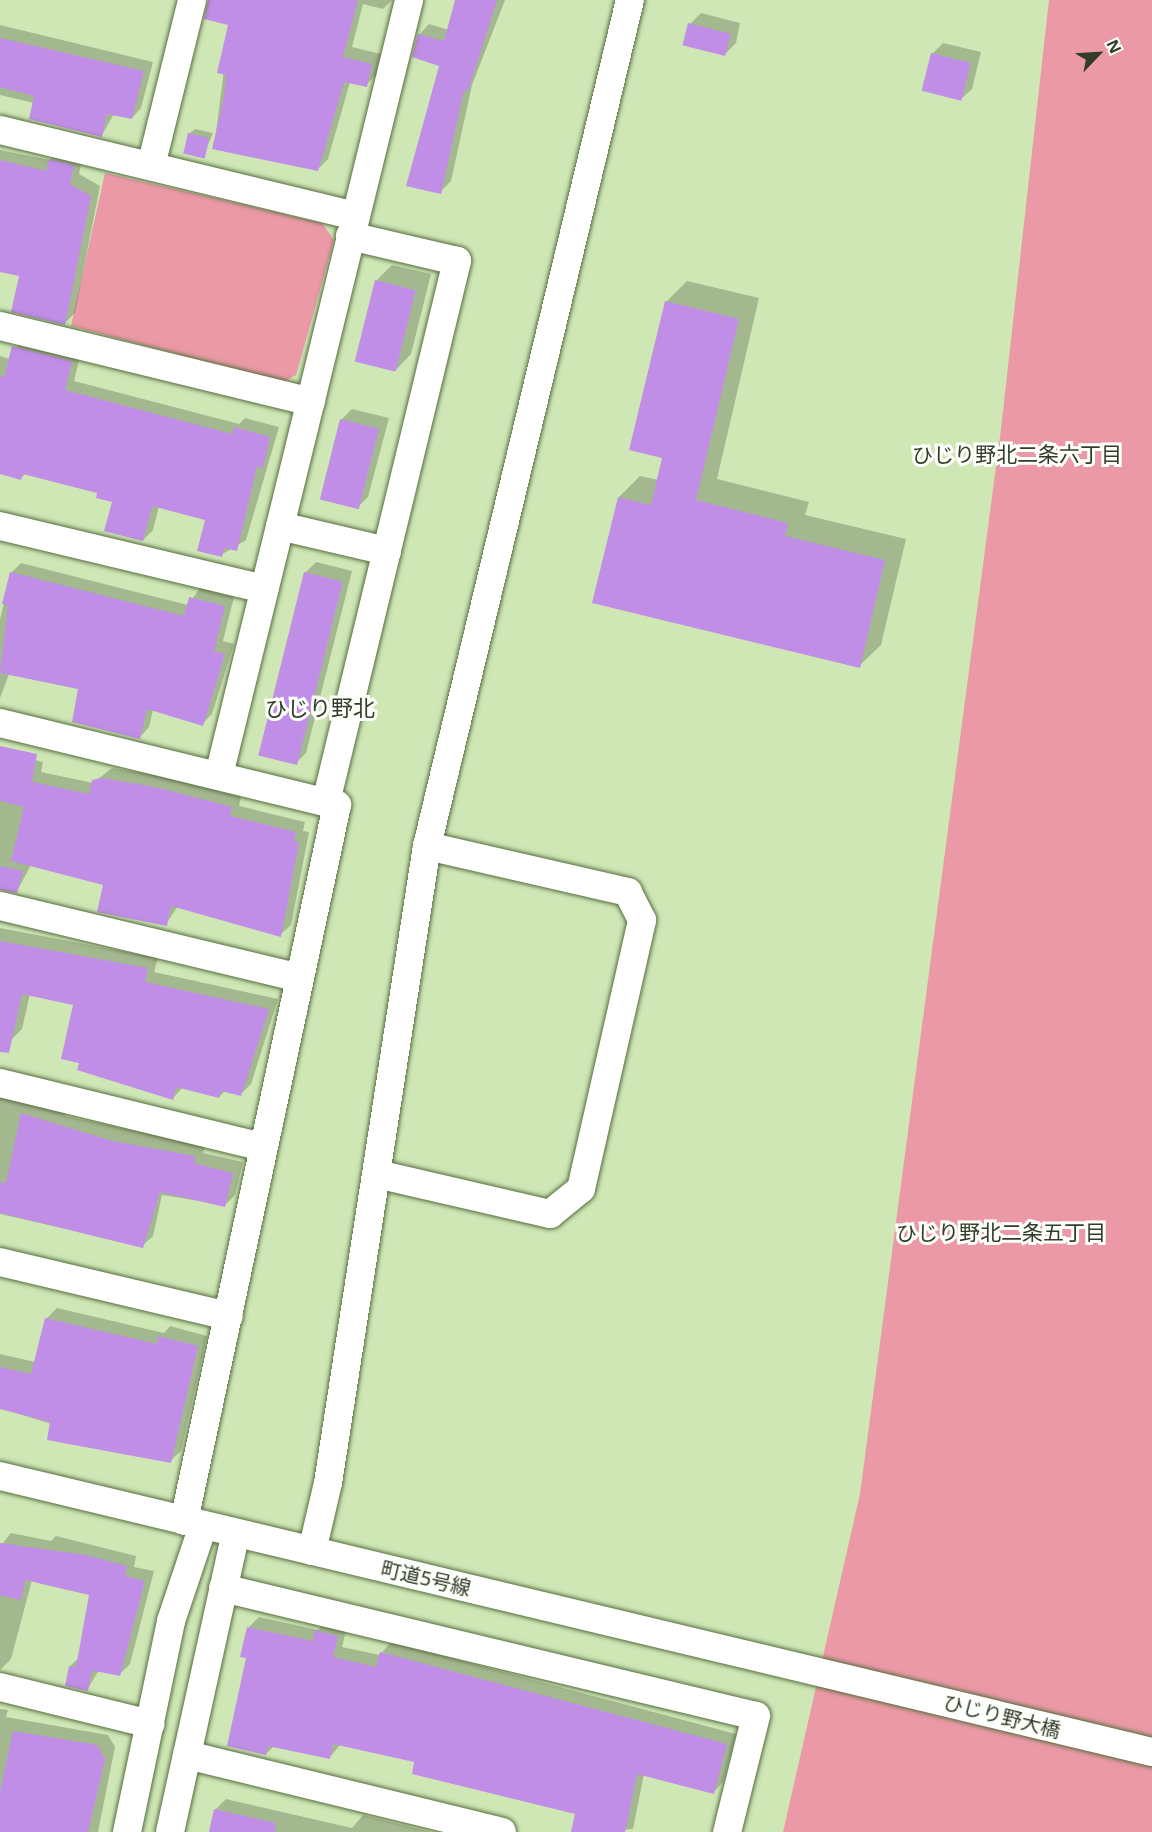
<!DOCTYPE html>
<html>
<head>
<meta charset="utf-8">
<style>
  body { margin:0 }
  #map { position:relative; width:1152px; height:1832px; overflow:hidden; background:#cee7b5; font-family:"Noto Sans","Noto Sans JP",sans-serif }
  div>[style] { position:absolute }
  .green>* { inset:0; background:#eb99a6 }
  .shadow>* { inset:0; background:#0003 }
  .building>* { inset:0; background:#c08ee6; transform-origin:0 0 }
  .roads { filter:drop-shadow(0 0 2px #586d40) drop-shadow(0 0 2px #586d40) }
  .minor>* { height:28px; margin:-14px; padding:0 14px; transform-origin:14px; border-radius:14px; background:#fff }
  span { translate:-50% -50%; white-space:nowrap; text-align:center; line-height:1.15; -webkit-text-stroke:6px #fcfffa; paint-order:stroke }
  .street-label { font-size:20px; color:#323c28 }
  .neighbourhood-label { font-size:21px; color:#323c28 }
  .quarter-label { font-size:22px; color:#323c28 }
  .north { position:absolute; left:1068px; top:24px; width:60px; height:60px; -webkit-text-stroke:4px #fcfffa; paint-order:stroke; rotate:65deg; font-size:16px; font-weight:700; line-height:24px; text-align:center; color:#323c28 }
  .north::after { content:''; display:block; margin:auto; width:21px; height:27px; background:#323c28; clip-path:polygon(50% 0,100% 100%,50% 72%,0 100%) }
</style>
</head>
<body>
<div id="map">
  <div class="green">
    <div style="clip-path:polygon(1049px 0,1152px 0,1152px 1832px,783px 1832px,860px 1494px,1001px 429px)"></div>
    <div style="clip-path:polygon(105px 173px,322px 223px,334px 240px,296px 375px,283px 382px,71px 326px)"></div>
  </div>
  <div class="shadow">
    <div style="clip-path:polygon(210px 0,392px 0,383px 9px,363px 4px,352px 47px,381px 54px,376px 75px,366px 85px,350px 82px,328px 159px,318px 169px,214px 148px,230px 23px)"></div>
    <div style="clip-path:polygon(457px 0,505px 0,472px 85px,451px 181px,440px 192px,441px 65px,419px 35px,429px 24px,449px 30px)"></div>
    <div style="clip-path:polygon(701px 13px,740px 23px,736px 43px,725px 54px,690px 24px)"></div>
    <div style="clip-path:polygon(0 25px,153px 62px,141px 108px,132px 118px,114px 114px,102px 135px,34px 103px,0 95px)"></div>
    <div style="clip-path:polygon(943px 43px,981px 52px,972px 89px,961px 99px,932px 54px)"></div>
    <div style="clip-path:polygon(195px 129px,213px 133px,203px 156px,189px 134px)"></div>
    <div style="clip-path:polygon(0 150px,50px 160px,60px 150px,83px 155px,79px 174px,100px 186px,75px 313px,65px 323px,21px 275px,0 270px)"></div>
    <div style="clip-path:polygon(392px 265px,431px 274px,411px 354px,395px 371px,376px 281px)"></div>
    <div style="clip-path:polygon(687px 281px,759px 298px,717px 479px,809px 502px,805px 515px,906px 539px,881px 645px,859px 666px,619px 497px,640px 476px,658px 480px,664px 457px,666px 302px)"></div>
    <div style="clip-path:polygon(23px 337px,81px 352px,74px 381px,239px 424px,245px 418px,279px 427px,246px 540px,221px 555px,207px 519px,159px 506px,153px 530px,143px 540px,114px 500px,99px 492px,26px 473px,21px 478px,0 473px,0 356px,10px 359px)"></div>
    <div style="clip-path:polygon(352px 409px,389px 418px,368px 497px,357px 508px,341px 420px)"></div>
    <div style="clip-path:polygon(316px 562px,352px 571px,306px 753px,296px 763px,305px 573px)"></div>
    <div style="clip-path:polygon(21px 563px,188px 605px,200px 588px,234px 597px,223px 641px,234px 644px,212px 714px,202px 724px,153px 710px,149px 727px,140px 737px,79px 688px,9px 674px,0 698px,0 619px,12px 572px)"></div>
    <div style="clip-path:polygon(0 751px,43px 762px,41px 772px,93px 783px,112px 768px,166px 777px,241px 797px,239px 806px,305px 822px,303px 831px,309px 832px,291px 925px,280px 935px,178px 906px,166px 924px,105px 884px,31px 865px,17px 891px,0 886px)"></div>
    <div style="clip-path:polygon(0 928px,158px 958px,154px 972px,278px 999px,251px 1084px,240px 1095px,225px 1091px,219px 1097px,183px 1087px,173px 1098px,81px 1062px,75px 1004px,30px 994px,22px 1029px,11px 1040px,0 1037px)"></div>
    <div style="clip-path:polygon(0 1093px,66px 1110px,65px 1116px,205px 1146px,203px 1153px,243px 1162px,235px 1195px,225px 1205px,162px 1195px,153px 1236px,142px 1246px,0 1214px)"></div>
    <div style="clip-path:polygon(57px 1308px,164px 1333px,170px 1326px,207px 1336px,181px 1451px,170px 1461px,0 1408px,0 1354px,35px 1362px,47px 1318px)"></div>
    <div style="clip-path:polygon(11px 1533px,51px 1541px,56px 1536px,136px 1556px,134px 1567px,154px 1571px,130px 1664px,120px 1674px,99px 1670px,87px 1690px,70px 1666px,80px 1657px,91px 1593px,32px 1580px,11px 1659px,0 1670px,0 1547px)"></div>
    <div style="clip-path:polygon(259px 1617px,318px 1630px,327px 1621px,347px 1626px,342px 1647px,380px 1655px,391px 1642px,736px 1734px,723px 1782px,713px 1793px,644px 1774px,633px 1829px,591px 1832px,577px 1813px,416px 1761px,341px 1744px,330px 1757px,274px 1746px,266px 1754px,248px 1657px,249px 1627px)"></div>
    <div style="clip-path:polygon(0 1709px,8px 1710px,6px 1717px,108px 1735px,115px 1747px,98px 1832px,0 1831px)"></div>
    <div style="clip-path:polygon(226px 1799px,352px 1828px,363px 1815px,431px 1832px,210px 1832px,215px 1810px)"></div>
  </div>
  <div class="building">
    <div style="clip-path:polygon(208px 0,358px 0,343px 57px,372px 64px,367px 87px,344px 82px,318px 171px,212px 149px,224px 97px,226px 75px,217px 73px,228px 25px,204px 19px)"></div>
    <div style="clip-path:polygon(455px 0,497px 0,468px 91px,464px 90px,441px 194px,406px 186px,439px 66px,412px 57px,418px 34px,444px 41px)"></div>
    <div style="left:688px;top:23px;width:44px;height:23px;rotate:14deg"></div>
    <div style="clip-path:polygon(0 38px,144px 71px,132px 119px,107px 114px,102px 137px,29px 119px,34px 96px,0 87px)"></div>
    <div style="left:931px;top:53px;width:41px;height:39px;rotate:14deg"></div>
    <div style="left:188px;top:133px;width:22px;height:21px;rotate:13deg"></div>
    <div style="clip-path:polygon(49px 159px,74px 165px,70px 184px,91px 196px,65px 325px,11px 312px,19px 276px,0 272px,0 160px,46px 171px)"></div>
    <div style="left:375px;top:280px;width:42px;height:84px;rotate:14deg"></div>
    <div style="clip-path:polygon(665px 301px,739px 319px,696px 500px,788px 523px,785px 536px,885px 560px,860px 668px,592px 603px,618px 497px,651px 505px,662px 458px,629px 450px)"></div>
    <div style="clip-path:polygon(12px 346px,72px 361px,65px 390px,232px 434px,234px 427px,270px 437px,263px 468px,257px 466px,237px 551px,224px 548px,222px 557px,197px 551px,205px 520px,152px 506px,143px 541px,104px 531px,112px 502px,96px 498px,97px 493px,23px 474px,21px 480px,0 474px,0 376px,4px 377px)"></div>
    <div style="left:340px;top:419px;width:40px;height:83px;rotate:14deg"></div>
    <div style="clip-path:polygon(10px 572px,184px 616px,189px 597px,225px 606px,214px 651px,225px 654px,203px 726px,147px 709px,140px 739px,72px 722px,78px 689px,0 673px,8px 606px,2px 604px)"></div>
    <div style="left:304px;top:572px;width:40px;height:189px;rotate:14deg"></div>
    <div style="clip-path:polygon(0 746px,37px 754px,32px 782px,89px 794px,92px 780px,101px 778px,155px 787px,232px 807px,230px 816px,296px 832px,294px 841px,299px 842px,281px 937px,171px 906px,167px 926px,97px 912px,103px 885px,11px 861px,24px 807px,0 801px)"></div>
    <div style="clip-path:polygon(0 866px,23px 871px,17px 893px,0 890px)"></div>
    <div style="clip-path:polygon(0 941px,148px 968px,145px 982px,269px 1009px,241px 1096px,221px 1091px,219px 1098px,176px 1087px,173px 1100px,77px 1070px,79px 1063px,61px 1059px,73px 1005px,22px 994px,9px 1053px,0 1052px)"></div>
    <div style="clip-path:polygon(21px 1113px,112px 1141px,195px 1156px,194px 1163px,233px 1173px,225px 1207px,160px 1192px,143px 1248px,0 1213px,0 1182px,6px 1183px)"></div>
    <div style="clip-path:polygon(45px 1318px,157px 1344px,158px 1336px,198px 1346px,171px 1463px,47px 1440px,50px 1422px,0 1409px,0 1367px,31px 1374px)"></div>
    <div style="clip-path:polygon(0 1543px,86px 1555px,127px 1566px,125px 1576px,145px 1581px,120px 1676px,85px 1669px,92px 1670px,88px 1691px,65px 1686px,69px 1666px,76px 1667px,89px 1595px,25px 1580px,21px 1600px,0 1595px)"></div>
    <div style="clip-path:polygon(247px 1627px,313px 1641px,315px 1630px,338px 1636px,333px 1657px,376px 1667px,380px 1652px,727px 1744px,714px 1794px,637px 1774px,625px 1832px,571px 1832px,575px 1814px,412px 1774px,414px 1762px,333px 1744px,330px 1759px,268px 1746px,266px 1755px,227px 1746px,246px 1658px,240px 1657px)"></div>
    <div style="clip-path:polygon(13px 1731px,97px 1745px,105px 1759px,88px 1832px,0 1832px,0 1792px)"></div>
    <div style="clip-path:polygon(214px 1809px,276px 1823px,275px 1832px,209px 1832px)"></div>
  </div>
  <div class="roads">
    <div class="minor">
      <div style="left:0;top:130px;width:365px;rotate:13.6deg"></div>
      <div style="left:151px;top:166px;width:171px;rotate:-76.1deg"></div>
      <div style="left:0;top:326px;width:320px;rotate:13.7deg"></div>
      <div style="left:0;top:526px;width:272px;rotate:13.4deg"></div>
      <div style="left:280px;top:526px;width:110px;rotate:13.2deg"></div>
      <div style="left:0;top:723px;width:347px;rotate:13.7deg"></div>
      <div style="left:337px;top:805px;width:732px;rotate:102.06deg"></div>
      <div style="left:219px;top:775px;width:798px;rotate:-76.22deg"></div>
      <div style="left:326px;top:802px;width:557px;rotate:-76.39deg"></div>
      <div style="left:457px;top:261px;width:110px;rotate:-166.8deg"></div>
      <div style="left:0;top:906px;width:308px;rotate:13.5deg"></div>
      <div style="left:0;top:1083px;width:270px;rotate:13.7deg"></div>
      <div style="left:377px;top:1174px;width:178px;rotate:13deg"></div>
      <div style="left:550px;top:1214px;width:40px;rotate:-39deg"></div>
      <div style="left:581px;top:1189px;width:276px;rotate:-77.2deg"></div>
      <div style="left:642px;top:920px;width:31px;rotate:-117deg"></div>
      <div style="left:628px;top:892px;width:206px;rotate:-167.1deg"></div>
      <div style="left:0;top:1262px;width:235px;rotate:13.3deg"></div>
      <div style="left:0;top:1476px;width:1185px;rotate:13.47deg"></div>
      <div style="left:312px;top:1551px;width:70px;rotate:-76.8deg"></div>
      <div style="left:328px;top:1483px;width:645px;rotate:-81.17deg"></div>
      <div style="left:427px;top:846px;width:870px;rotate:-76.51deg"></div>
      <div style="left:223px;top:1588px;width:548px;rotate:13.5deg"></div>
      <div style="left:756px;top:1716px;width:120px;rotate:104deg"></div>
      <div style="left:0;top:1687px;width:155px;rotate:13.8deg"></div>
      <div style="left:187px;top:1755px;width:324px;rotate:13.7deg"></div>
      <div style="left:127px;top:1832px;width:216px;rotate:-78.2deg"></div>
      <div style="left:171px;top:1621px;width:100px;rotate:-71.4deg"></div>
      <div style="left:170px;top:1832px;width:306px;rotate:-77.6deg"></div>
    </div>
  </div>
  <div class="street-label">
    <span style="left:426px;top:1578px;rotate:13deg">町道5号線</span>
    <span style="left:1002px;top:1716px;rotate:14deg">ひじり野大橋</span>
  </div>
  <div class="neighbourhood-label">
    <span style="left:1017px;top:454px">ひじり野北二条六丁目</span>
    <span style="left:1001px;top:1232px">ひじり野北二条五丁目</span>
  </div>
  <div class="quarter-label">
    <span style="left:320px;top:708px">ひじり野北</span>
  </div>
  <div class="north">N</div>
</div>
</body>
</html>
